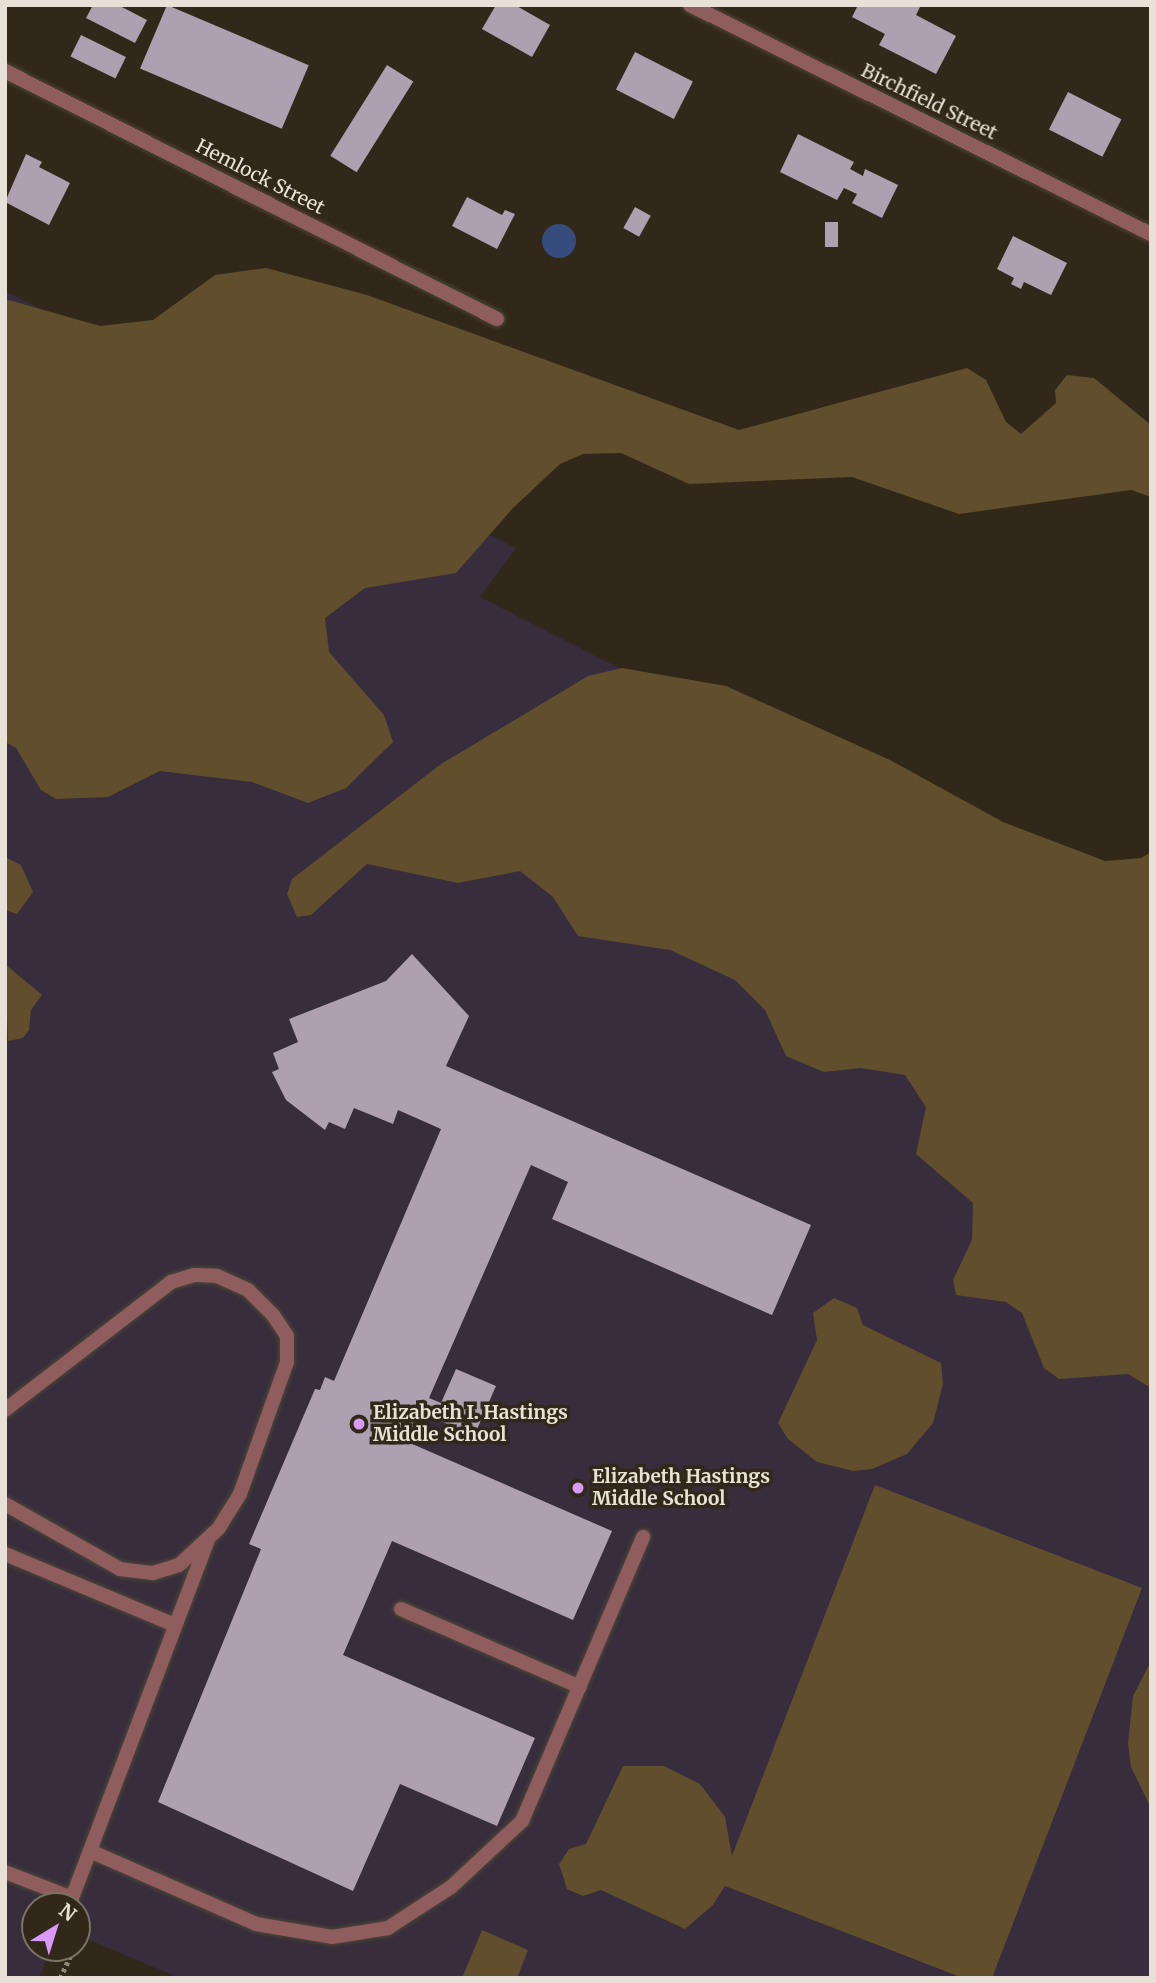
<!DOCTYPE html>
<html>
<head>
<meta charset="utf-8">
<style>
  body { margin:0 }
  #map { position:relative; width:1156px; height:1983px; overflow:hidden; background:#312819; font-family:Merriweather,serif }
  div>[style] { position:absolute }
  .education>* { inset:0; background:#372d3c }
  .green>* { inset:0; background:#614e2d }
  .water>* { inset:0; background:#354c7c }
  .round { border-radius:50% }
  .building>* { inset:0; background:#aea0b0; transform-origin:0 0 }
  .path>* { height:4.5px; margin-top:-2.25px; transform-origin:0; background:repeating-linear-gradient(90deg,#8f887c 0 3.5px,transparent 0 7px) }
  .roads { filter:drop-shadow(0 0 2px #4e4637) drop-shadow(0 0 2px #4e4637) }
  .service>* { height:14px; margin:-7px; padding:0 7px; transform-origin:7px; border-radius:7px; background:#8f5d5e }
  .minor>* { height:14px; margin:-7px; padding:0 7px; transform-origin:7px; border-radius:7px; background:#8f5d5e }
  .dots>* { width:19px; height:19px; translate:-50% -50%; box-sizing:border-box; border:4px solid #312819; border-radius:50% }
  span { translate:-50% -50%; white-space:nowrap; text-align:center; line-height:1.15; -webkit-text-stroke:7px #312819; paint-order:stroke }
  .street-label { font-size:19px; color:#e7e1d7 }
  .poi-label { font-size:19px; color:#e7e1d7; font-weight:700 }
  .left { translate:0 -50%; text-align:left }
  .frame { position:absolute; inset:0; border:7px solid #e7e1d7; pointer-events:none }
  .north { position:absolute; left:21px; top:1892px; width:70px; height:70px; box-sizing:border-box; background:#312819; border:2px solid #7a7265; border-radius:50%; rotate:38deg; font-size:19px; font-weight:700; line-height:28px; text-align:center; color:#e7e1d7 }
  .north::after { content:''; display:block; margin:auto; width:24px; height:32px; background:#d99af7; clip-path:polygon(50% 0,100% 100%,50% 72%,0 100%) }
</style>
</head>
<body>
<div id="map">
  <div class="education">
    <div style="clip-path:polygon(5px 291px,516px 548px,480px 597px,1151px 940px,1151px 1978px,180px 1978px,77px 1935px,77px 1906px,35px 1906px,35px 1948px,52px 1948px,39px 1978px,5px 1978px)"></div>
  </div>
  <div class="green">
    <div style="clip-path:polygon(266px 268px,367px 295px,739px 430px,967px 368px,986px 380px,1006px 422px,1021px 434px,1056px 403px,1055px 390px,1067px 375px,1094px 378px,1151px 425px,1151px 497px,1131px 490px,959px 514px,852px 477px,689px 484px,621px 453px,583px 454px,560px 464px,513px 508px,456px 573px,365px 588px,325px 618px,329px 652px,384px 715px,393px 742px,346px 788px,308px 803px,252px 782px,160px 771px,108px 797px,56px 799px,41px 790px,16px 748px,5px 742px,5px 299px,100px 326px,153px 320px,215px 275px)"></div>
    <div style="clip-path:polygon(622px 668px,726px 686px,890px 760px,1003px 822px,1105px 861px,1141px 858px,1151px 852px,1151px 1388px,1128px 1374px,1059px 1379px,1044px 1368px,1022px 1313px,1006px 1302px,956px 1295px,953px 1280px,972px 1240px,973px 1203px,916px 1154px,926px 1107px,905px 1075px,861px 1068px,824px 1072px,786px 1056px,765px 1010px,735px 980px,670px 950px,578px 936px,553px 897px,520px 871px,458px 883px,367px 864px,311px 915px,297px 917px,287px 894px,292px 879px,441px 764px,588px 676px)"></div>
    <div style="clip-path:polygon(5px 857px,21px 865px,33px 892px,17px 914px,5px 910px)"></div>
    <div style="clip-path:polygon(5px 964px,42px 995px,31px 1010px,29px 1030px,23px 1038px,8px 1041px)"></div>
    <div style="clip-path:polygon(834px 1298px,857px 1308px,863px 1325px,941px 1363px,943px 1384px,933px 1423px,907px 1454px,872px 1469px,853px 1471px,817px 1462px,788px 1439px,778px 1423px,817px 1340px,813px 1313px)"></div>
    <div style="clip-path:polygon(875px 1485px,1142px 1588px,992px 1978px,963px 1978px,725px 1886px,713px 1905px,685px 1929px,601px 1890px,583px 1896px,567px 1889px,559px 1864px,569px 1849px,586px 1844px,623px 1766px,664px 1766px,700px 1784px,725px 1817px,732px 1856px)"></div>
    <div style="clip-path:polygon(1151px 1661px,1151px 1808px,1131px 1767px,1128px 1743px,1133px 1696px)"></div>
    <div style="clip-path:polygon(482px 1930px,528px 1950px,517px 1978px,462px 1978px)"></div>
  </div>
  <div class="water">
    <div class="round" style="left:542px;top:224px;width:34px;height:34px"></div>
  </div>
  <div class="building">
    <div style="clip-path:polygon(93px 5px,118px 5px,147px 20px,135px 43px,86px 18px)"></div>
    <div style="left:167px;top:5px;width:154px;height:69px;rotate:23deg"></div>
    <div style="clip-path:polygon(496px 5px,515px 5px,550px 25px,532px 57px,482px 29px)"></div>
    <div style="clip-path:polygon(858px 5px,921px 5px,916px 15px,956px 36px,936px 74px,879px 45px,885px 34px,852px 17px)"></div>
    <div style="left:81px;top:35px;width:50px;height:24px;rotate:26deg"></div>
    <div style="left:635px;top:52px;width:65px;height:42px;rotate:27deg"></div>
    <div style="left:387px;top:65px;width:31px;height:107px;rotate:32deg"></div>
    <div style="left:1068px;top:92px;width:60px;height:42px;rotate:27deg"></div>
    <div style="clip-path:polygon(798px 134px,854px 162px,850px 169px,863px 176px,865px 169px,898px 185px,882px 218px,852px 203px,857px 194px,844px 188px,837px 200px,780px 172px)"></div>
    <div style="clip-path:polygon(26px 154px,42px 162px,39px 167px,70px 183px,49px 225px,5px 202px)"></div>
    <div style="clip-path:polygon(467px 197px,502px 215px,505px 210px,515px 214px,497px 249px,452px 226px)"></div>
    <div style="left:635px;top:207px;width:18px;height:24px;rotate:29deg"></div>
    <div style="left:825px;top:222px;width:13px;height:25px"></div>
    <div style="clip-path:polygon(1013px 236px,1067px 263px,1051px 295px,1024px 282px,1021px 289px,1011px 284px,1014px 278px,997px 269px)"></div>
    <div style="clip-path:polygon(412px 954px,469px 1016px,446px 1066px,811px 1225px,772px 1315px,552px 1219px,568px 1182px,531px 1165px,429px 1398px,441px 1403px,456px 1369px,496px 1386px,474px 1436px,423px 1413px,410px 1443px,612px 1531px,573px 1620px,392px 1541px,343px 1655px,535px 1738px,497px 1826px,400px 1784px,353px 1891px,158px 1802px,261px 1549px,249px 1544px,315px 1389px,320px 1390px,325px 1377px,334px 1381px,441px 1129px,398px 1110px,393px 1124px,354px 1108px,345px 1129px,329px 1122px,325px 1130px,286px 1100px,272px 1072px,279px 1069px,273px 1053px,298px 1042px,289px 1019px,386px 981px)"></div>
  </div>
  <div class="path">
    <div style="left:77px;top:1941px;width:5px;rotate:-68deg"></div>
    <div style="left:60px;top:1978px;width:33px;rotate:-65deg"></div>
  </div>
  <div class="roads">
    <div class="service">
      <div style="left:5px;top:1554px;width:184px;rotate:22.7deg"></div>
      <div style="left:401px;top:1609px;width:195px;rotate:23.5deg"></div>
      <div style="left:90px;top:1851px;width:181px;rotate:23.7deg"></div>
      <div style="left:256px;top:1924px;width:77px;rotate:9.7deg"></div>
      <div style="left:332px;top:1937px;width:57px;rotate:-9.1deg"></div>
      <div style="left:388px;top:1928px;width:75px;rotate:-33.1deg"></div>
      <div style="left:451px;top:1887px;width:97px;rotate:-42.9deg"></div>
      <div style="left:522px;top:1821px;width:309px;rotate:-66.9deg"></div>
      <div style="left:5px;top:1872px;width:72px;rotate:21.2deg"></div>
      <div style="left:72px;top:1898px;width:381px;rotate:-69.2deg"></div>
    </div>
    <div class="minor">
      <div style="left:690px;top:5px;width:515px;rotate:26.42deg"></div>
      <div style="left:5px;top:71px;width:551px;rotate:26.75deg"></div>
      <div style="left:5px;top:1410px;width:210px;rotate:-37.6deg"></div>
      <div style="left:171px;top:1282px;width:24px;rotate:-17deg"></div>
      <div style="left:194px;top:1275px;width:23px;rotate:2deg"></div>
      <div style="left:217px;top:1276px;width:34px;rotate:24deg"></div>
      <div style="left:248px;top:1290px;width:35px;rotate:45deg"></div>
      <div style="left:273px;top:1315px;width:25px;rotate:56deg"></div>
      <div style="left:287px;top:1336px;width:26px;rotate:90deg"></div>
      <div style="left:287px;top:1362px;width:140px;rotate:109.6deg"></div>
      <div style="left:240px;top:1494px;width:40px;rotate:122deg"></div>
      <div style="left:219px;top:1528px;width:54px;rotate:137.2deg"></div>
      <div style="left:179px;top:1565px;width:28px;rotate:163deg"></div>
      <div style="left:152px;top:1573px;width:32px;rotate:-173deg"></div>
      <div style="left:120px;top:1569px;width:132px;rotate:-150.5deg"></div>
    </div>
  </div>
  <div class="dots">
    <div style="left:359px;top:1424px;background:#d99af7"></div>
    <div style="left:578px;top:1488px;background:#d99af7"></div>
  </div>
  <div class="street-label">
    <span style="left:929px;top:102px;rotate:26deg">Birchfield Street</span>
    <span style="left:260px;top:177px;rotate:27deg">Hemlock Street</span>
  </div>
  <div class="poi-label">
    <span class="left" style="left:373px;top:1424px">Elizabeth I. Hastings<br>Middle School</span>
    <span class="left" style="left:592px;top:1488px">Elizabeth Hastings<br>Middle School</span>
  </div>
  <div class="frame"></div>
  <div class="north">N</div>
</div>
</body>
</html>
